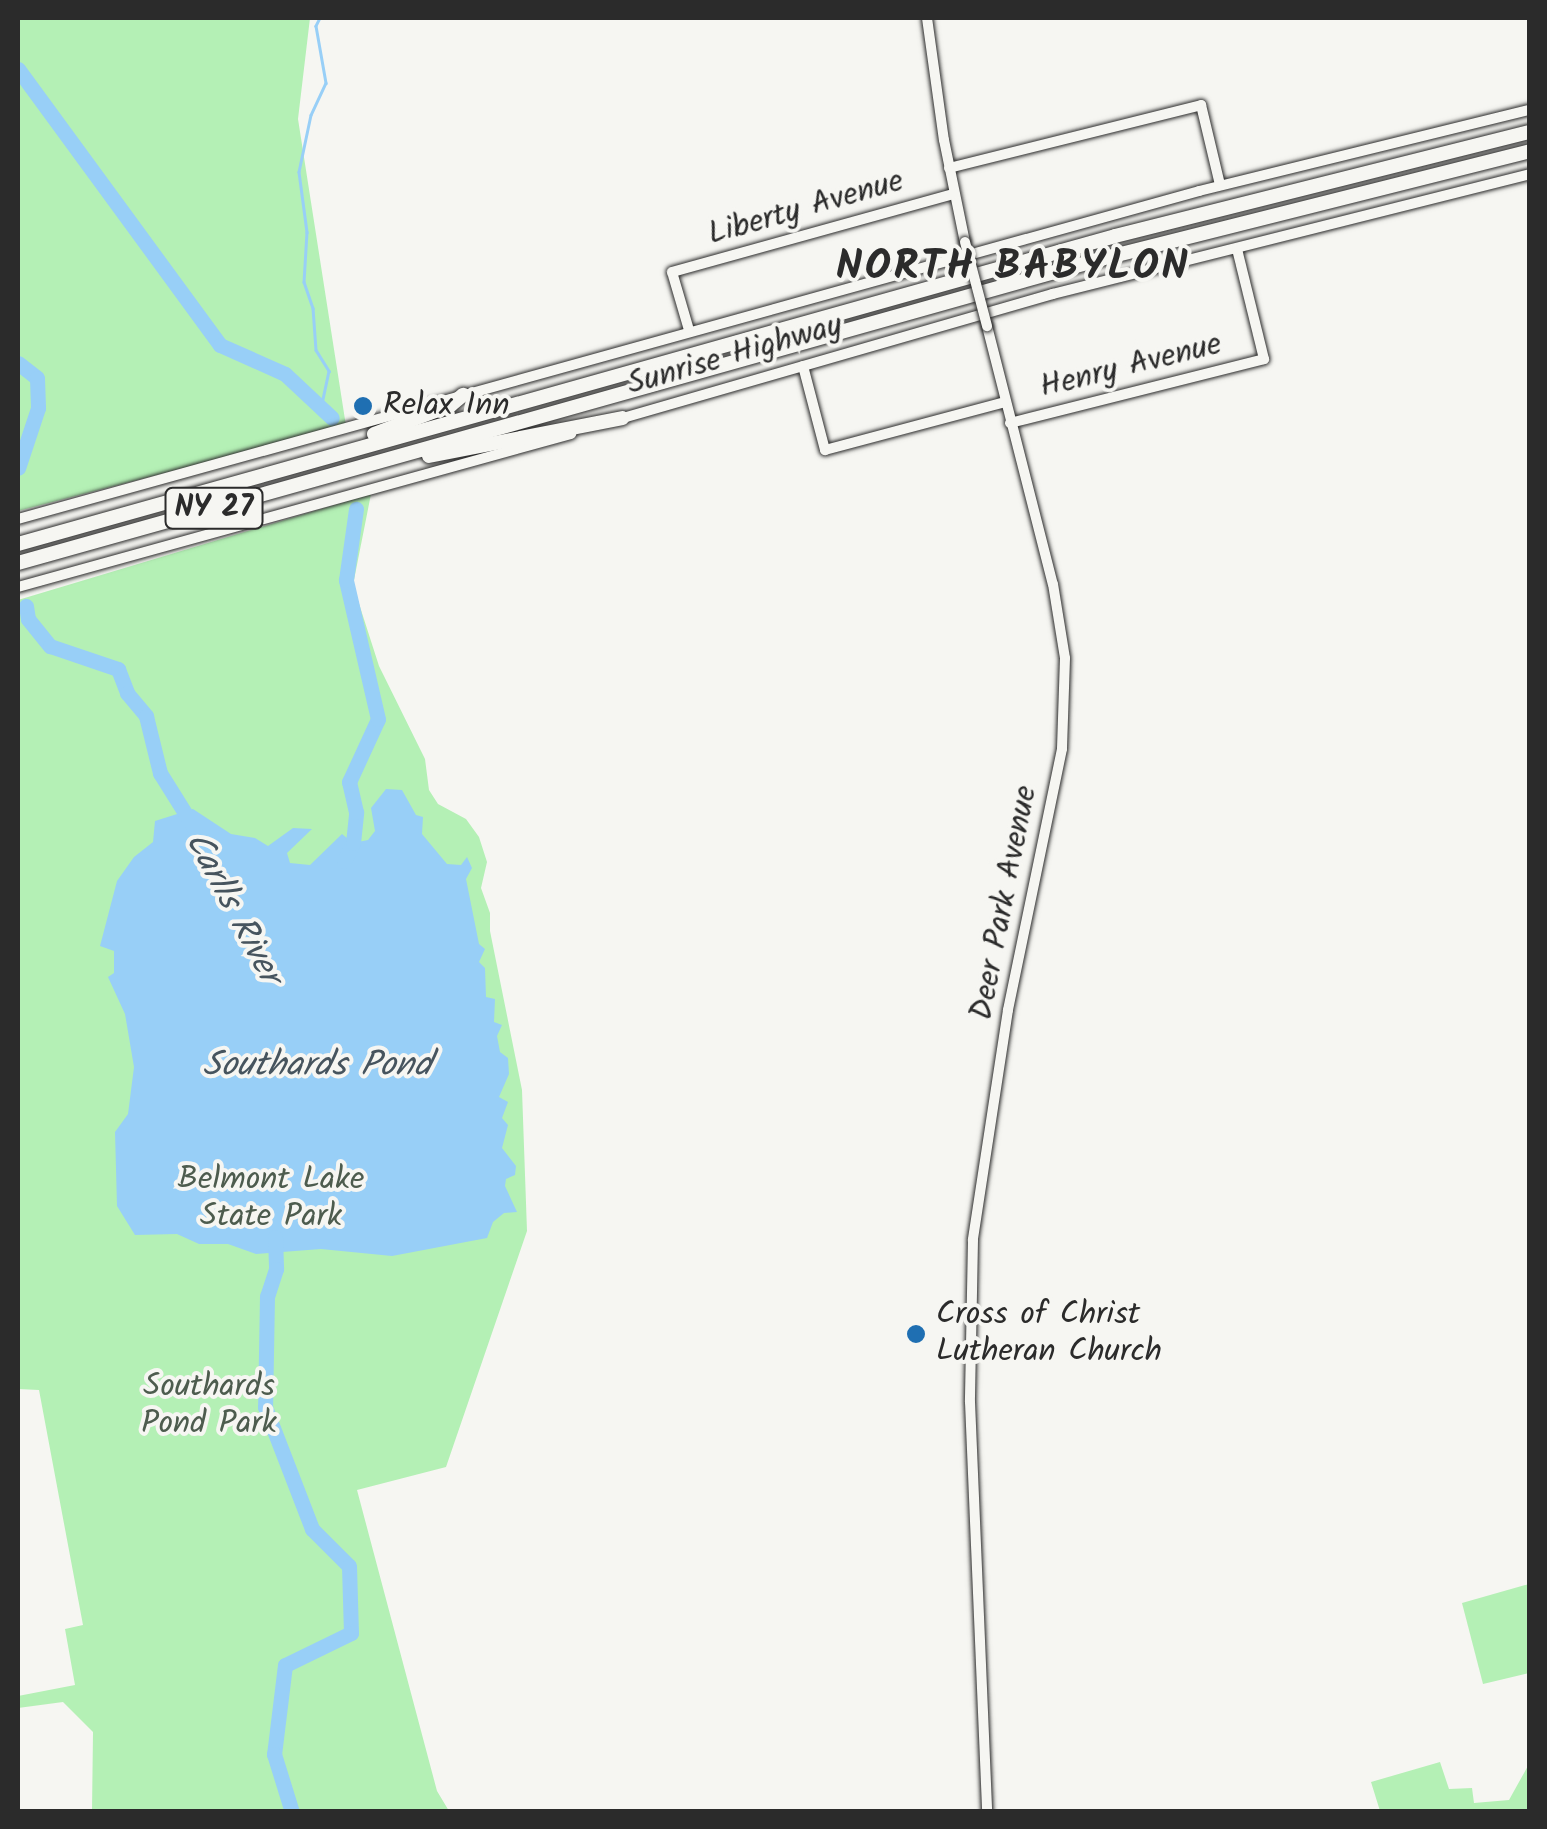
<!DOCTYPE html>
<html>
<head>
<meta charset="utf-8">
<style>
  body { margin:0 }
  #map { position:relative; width:1547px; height:1829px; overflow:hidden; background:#f6f6f2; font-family:Kalam,sans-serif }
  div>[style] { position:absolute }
  .green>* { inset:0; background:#b4f0b5 }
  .water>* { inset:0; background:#98cff7 }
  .stream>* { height:2.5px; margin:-1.25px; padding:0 1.25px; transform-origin:1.25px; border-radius:1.25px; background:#98cff7 }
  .river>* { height:15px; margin:-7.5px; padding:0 7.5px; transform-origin:7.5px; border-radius:7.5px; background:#98cff7 }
  .roads { filter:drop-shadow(0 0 2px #2b2b2b) drop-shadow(0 0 2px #2b2b2b) }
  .secondary>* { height:10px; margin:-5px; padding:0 5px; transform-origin:5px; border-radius:5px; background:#f6f6f2 }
  .highway>* { height:14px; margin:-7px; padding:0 7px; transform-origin:7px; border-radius:7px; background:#f6f6f2 }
  .bridges { filter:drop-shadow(0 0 2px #2b2b2b) drop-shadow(0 0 2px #2b2b2b) }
  .secondary-bridge>* { height:10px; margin:-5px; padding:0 5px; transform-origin:5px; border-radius:5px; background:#f6f6f2 }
  .dots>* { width:28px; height:28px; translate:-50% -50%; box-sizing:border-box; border:5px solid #f6f6f2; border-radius:50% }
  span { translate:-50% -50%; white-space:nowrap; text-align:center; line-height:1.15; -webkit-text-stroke:8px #f6f6f2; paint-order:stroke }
  .shield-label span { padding:2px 8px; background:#f6f6f2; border:2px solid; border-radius:8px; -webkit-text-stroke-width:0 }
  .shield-label { font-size:30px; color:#2b2b2b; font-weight:700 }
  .street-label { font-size:32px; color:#2b2b2b }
  .poi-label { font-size:32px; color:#2b2b2b }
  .left { translate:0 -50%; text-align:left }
  .park-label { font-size:32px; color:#4d5c4e }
  .water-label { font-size:35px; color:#46545e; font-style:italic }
  .district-label { font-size:42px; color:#2b2b2b; font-weight:700; letter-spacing:2.5px }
  .frame { position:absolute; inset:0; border:20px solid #2b2b2b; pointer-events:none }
</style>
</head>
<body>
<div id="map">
  <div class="green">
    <div style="clip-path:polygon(18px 18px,310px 18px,298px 119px,346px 426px,18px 511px)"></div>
    <div style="clip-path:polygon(371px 494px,353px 585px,379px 666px,425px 759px,429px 790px,438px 804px,466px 819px,479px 837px,487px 862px,481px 888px,490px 913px,490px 931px,522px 1090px,527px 1231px,446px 1467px,357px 1490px,437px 1791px,449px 1811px,92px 1811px,93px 1732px,63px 1702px,18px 1708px,18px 1696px,75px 1685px,65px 1629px,83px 1625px,39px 1390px,18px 1389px,18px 600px)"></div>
    <div style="clip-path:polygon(1529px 1584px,1529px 1673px,1483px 1684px,1462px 1603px)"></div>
    <div style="clip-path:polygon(1440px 1762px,1449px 1789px,1472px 1788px,1474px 1803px,1509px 1800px,1529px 1764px,1529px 1811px,1380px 1811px,1371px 1782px)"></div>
  </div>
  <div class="water">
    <div style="clip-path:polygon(386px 789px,402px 790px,416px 815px,423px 817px,422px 834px,447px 864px,461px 865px,467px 857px,472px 868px,466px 879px,479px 944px,485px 949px,479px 962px,485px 968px,486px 997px,495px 999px,494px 1022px,502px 1025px,497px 1036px,500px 1052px,508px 1058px,509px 1074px,499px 1097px,508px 1102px,502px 1118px,508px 1125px,502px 1148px,516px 1166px,515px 1175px,506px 1179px,505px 1186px,517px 1212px,504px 1213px,493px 1222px,487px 1238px,392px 1256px,321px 1249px,256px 1254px,228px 1244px,199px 1244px,177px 1234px,135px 1235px,117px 1206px,115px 1132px,128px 1114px,134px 1067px,125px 1014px,108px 977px,114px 973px,114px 951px,100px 946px,117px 881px,134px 857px,153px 842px,155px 821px,193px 809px,231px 834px,255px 838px,268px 846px,293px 828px,312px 829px,287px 853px,290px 863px,310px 865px,342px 834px,353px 843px,368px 840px,375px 831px,371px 808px)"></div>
  </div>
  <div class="stream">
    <div style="left:320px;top:18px;width:9px;rotate:117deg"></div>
    <div style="left:316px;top:26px;width:58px;rotate:80deg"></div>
    <div style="left:326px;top:83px;width:35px;rotate:115deg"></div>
    <div style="left:311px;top:115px;width:58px;rotate:101.9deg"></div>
    <div style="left:299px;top:172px;width:61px;rotate:82.4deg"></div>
    <div style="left:307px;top:232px;width:50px;rotate:93.4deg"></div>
    <div style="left:304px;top:282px;width:28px;rotate:71deg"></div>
    <div style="left:313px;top:308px;width:42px;rotate:85.9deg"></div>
    <div style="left:316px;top:350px;width:25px;rotate:58deg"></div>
    <div style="left:329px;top:371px;width:38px;rotate:102deg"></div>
  </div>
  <div class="river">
    <div style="left:18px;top:69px;width:342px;rotate:53.8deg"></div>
    <div style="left:220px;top:345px;width:71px;rotate:24deg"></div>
    <div style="left:285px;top:374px;width:64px;rotate:43.1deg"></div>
    <div style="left:18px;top:363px;width:24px;rotate:38deg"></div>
    <div style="left:37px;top:378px;width:30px;rotate:88deg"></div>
    <div style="left:38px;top:408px;width:63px;rotate:108.4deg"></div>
    <div style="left:26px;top:606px;width:13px;rotate:81deg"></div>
    <div style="left:28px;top:619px;width:35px;rotate:51deg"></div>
    <div style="left:50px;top:646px;width:72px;rotate:18.7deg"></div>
    <div style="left:118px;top:669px;width:26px;rotate:69deg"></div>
    <div style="left:127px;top:693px;width:30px;rotate:50deg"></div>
    <div style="left:146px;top:716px;width:59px;rotate:76.2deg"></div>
    <div style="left:160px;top:773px;width:66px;rotate:58deg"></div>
    <div style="left:344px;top:861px;width:20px;rotate:-63deg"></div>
    <div style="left:353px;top:843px;width:31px;rotate:-84deg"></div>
    <div style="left:356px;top:812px;width:31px;rotate:-103deg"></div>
    <div style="left:349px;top:782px;width:69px;rotate:-65.3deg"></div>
    <div style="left:378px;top:719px;width:143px;rotate:-103deg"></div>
    <div style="left:346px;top:580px;width:72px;rotate:-82deg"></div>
    <div style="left:275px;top:1237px;width:32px;rotate:88deg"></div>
    <div style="left:276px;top:1269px;width:28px;rotate:108deg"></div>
    <div style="left:267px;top:1296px;width:111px;rotate:91deg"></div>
    <div style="left:265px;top:1407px;width:131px;rotate:68.9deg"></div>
    <div style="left:312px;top:1529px;width:52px;rotate:45deg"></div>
    <div style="left:349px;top:1566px;width:67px;rotate:88.3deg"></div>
    <div style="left:351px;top:1633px;width:73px;rotate:154.1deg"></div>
    <div style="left:285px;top:1665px;width:90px;rotate:97deg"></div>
    <div style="left:274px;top:1754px;width:61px;rotate:72.8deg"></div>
  </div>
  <div class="roads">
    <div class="secondary">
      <div style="left:927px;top:18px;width:123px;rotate:82.1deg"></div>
      <div style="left:944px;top:140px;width:104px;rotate:78.4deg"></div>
      <div style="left:949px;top:168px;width:260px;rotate:-14deg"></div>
      <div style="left:1201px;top:105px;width:82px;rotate:76.6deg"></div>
      <div style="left:987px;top:326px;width:266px;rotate:75.7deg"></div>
      <div style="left:1053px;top:584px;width:75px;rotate:80.8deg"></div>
      <div style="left:1065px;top:658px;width:91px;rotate:91.9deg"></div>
      <div style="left:1062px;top:749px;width:267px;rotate:101.7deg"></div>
      <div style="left:1008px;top:1010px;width:233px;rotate:98.7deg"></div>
      <div style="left:973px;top:1240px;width:162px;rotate:91.1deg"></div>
      <div style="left:970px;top:1402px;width:410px;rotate:87.6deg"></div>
      <div style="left:689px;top:330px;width:60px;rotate:-106.3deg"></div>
      <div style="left:672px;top:272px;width:293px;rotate:-15.5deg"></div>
      <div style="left:803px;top:366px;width:87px;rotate:75.3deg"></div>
      <div style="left:825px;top:450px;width:186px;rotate:-14.9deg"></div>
      <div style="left:616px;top:420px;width:455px;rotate:-16.1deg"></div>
      <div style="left:1053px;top:294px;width:492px;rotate:-14.1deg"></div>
      <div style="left:1010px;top:423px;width:262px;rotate:-14.1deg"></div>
      <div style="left:1264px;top:359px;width:113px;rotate:-103.8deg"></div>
      <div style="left:18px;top:519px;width:1226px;rotate:-15.52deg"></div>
      <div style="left:1199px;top:191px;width:341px;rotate:-13.8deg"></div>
      <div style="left:18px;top:587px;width:574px;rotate:-15.47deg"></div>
    </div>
    <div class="highway">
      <div style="left:374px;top:434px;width:82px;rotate:-20.6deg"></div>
      <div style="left:451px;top:405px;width:16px;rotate:-40deg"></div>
      <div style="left:429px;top:456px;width:197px;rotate:-11.1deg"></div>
      <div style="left:18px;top:544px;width:1139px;rotate:-15.68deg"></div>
      <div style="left:1115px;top:236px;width:428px;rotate:-14.1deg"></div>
      <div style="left:18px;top:563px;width:1125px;rotate:-15.68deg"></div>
      <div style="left:1101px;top:259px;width:442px;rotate:-14.1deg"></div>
    </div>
  </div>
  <div class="bridges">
    <div class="secondary-bridge">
      <div style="left:965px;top:242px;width:87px;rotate:75.3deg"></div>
    </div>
  </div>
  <div class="dots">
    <div style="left:363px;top:406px;background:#1f6fb2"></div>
    <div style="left:916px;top:1334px;background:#1f6fb2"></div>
  </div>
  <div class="shield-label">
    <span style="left:214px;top:508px">NY 27</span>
  </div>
  <div class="street-label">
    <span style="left:806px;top:209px;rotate:-16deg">Liberty Avenue</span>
    <span style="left:735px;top:356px;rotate:-16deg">Sunrise Highway</span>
    <span style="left:1131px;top:367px;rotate:-14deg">Henry Avenue</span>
    <span style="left:1005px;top:903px;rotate:-79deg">Deer Park Avenue</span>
  </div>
  <div class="poi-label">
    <span class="left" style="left:383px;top:406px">Relax Inn</span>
    <span class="left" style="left:936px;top:1334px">Cross of Christ<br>Lutheran Church</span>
  </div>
  <div class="park-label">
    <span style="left:271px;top:1199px">Belmont Lake<br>State Park</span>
    <span style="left:209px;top:1406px">Southards<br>Pond Park</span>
  </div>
  <div class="water-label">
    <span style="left:232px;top:908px;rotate:62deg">Carlls River</span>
    <span style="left:317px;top:1066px">Southards Pond</span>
  </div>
  <div class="district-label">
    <span style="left:1013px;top:268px">NORTH BABYLON</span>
  </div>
  <div class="frame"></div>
</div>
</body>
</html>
